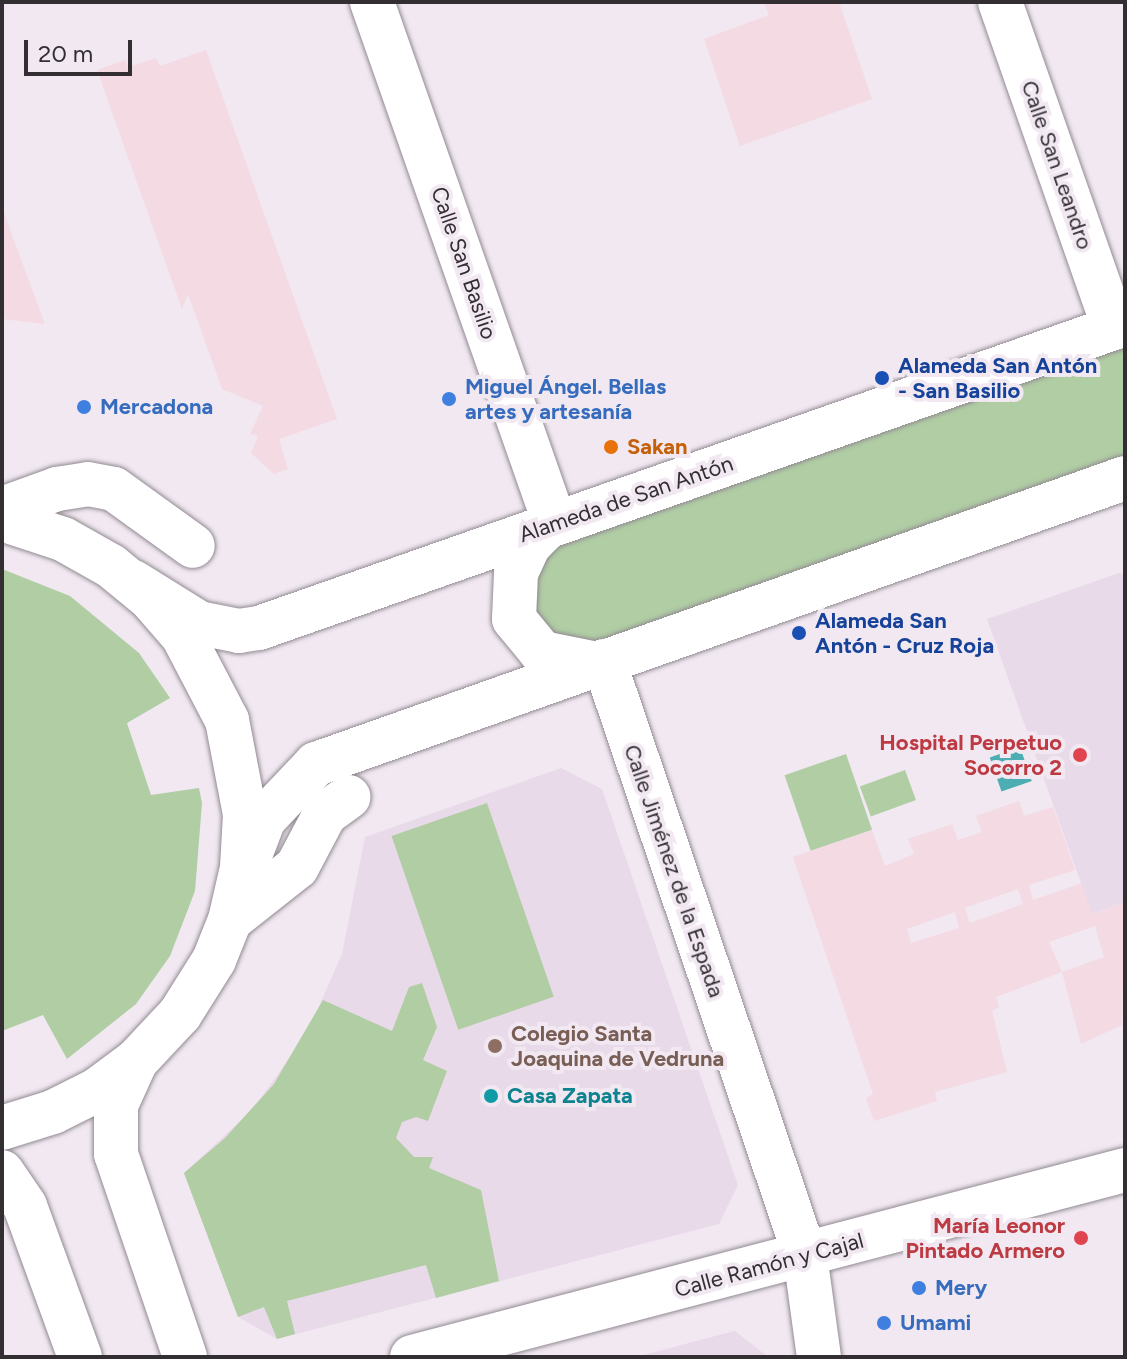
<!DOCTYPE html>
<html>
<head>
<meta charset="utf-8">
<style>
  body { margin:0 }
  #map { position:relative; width:1127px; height:1359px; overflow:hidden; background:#f1e8f1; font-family:Figtree,sans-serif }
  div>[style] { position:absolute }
  .industrial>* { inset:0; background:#f4dae2 }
  .built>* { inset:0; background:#e9dae9 }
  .green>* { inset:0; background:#b0cda4; transform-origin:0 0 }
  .water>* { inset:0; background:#4caeb3; transform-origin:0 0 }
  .roads { filter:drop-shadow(0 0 2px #928a92) drop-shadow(0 0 2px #928a92) }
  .minor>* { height:44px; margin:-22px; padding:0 22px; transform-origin:22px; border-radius:22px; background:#fff }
  .major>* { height:44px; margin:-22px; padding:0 22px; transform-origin:22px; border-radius:22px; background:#fff }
  .dots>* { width:22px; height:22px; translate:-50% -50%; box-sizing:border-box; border:4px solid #f1e8f1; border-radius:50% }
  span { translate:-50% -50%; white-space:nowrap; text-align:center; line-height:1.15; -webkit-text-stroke:8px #f1e8f1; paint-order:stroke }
  .street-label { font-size:22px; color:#322e32 }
  .transit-label { font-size:22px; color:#164399; font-weight:700 }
  .left { translate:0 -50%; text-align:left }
  .shop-label { font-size:22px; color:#366cbe; font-weight:700 }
  .food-label { font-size:22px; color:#c56008; font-weight:700 }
  .health-label { font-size:22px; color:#be3a42; font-weight:700 }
  .right { translate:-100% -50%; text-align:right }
  .education-label { font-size:22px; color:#785e54; font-weight:700 }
  .culture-label { font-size:22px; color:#0d838f; font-weight:700 }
  .frame { position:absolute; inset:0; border:4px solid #322e32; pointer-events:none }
  .scale { position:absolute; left:24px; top:40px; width:108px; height:36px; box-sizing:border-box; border:4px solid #322e32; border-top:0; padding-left:10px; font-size:24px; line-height:28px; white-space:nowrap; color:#322e32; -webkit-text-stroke:6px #f1e8f1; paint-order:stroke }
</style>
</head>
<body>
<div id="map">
  <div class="industrial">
    <div style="clip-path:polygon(764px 2px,839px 2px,872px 99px,740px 146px,704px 39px,769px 15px)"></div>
    <div style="clip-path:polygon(206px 50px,337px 419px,279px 439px,288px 469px,274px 474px,251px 453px,258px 436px,250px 434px,263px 406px,222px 389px,188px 294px,182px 309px,97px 70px,125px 60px,128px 67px,156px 58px,160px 66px)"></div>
    <div style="clip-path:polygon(2px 207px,19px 254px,45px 324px,2px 319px)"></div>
    <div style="clip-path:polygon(evenodd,1019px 801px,1024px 816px,1053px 807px,1075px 870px,1029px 885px,1033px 900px,1082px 883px,1093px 914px,1125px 902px,1122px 1025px,1081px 1044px,1062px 972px,996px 997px,999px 1007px,992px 1011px,1007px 1072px,935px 1092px,937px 1101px,874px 1121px,866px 1098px,873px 1094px,793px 857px,872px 830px,885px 866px,914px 854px,908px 839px,952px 824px,958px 840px,982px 832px,976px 816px,1019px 801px,1018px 889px,1023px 904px,970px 923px,965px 908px,1018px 889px,1019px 801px,955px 912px,959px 928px,911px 943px,907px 929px,955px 912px,1019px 801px,1095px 926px,1104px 957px,1062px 972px,1049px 942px,1095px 926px)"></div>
  </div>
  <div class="built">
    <div style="clip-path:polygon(1119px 573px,1125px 575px,1125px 902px,1092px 914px,987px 619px)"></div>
    <div style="clip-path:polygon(561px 768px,602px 789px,738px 1185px,719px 1224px,277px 1339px,238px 1317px,184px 1173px,253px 1109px,307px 1033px,342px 954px,365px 837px)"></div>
    <div style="clip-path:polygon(735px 1331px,768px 1357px,636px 1357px,734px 1331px)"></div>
  </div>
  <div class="green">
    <div style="clip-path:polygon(1125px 324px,1125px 478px,597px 664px,542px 653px,521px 560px)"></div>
    <div style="clip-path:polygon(2px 569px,70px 596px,139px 653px,170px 698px,127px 723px,151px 795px,199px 788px,202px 803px,195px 891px,170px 956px,136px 1004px,67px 1059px,43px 1015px,2px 1031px)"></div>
    <div style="left:846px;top:754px;width:80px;height:65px;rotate:71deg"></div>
    <div style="left:905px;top:770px;width:32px;height:48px;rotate:70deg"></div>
    <div style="left:487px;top:803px;width:205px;height:101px;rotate:71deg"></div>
    <div style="clip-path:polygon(422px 983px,437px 1027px,423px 1060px,447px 1071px,428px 1121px,416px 1117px,402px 1122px,396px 1138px,414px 1157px,433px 1157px,429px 1168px,481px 1190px,499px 1281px,436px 1298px,426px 1265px,287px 1301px,295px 1334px,277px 1339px,264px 1307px,238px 1317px,184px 1173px,225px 1138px,274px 1084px,323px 1000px,392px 1031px,409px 987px)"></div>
  </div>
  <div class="water">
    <div style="left:1020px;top:747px;width:36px;height:32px;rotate:71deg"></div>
  </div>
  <div class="roads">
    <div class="minor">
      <div style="left:372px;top:2px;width:553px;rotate:70.68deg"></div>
      <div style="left:1000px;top:2px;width:345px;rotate:70.7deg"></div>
      <div style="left:2px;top:509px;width:59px;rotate:-20deg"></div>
      <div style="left:57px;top:489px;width:31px;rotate:-9deg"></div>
      <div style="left:88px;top:484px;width:26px;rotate:11deg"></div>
      <div style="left:114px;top:489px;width:97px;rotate:35.8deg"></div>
      <div style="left:604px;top:661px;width:627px;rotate:71.31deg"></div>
      <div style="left:805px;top:1255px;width:103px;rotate:82.2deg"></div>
      <div style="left:230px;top:920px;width:85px;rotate:-38.3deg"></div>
      <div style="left:297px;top:867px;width:60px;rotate:-62.2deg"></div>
      <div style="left:325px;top:814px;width:29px;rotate:-36deg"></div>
    </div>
    <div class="major">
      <div style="left:2px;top:519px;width:64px;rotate:18.2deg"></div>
      <div style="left:63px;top:539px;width:55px;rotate:29.4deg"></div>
      <div style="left:111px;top:566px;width:52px;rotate:39.5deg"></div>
      <div style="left:151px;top:599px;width:49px;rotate:49.1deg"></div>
      <div style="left:183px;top:636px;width:95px;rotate:62.4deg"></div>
      <div style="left:227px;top:720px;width:96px;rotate:79.2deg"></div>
      <div style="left:245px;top:814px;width:54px;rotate:93.2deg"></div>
      <div style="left:242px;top:868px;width:53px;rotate:103deg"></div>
      <div style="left:230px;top:920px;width:43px;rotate:111.8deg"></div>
      <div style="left:214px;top:960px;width:64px;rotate:122.2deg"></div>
      <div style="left:180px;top:1014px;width:64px;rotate:133.1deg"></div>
      <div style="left:136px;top:1061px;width:49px;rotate:143.4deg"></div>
      <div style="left:97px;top:1090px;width:49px;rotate:153.4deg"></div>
      <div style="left:53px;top:1112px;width:53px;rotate:162.6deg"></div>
      <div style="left:547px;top:527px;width:25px;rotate:135deg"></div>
      <div style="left:529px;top:545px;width:31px;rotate:115deg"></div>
      <div style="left:516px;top:573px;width:46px;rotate:92.5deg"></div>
      <div style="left:514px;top:619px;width:44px;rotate:50.5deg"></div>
      <div style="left:542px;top:653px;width:56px;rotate:11.3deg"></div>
      <div style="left:133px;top:582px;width:78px;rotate:31.8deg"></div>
      <div style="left:199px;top:623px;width:41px;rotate:11.3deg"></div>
      <div style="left:239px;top:631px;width:20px;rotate:-9deg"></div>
      <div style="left:259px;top:628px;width:918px;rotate:-19.34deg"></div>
      <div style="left:239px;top:884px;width:70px;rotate:-69deg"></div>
      <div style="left:264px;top:819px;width:76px;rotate:-46.6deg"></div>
      <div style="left:316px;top:764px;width:858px;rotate:-19.47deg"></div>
      <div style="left:136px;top:1061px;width:48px;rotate:114.4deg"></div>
      <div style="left:116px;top:1105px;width:49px;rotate:90deg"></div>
      <div style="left:116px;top:1154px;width:214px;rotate:71.2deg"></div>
      <div style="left:2px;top:1172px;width:41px;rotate:55.9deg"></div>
      <div style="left:25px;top:1206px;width:161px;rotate:70deg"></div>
      <div style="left:412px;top:1357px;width:737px;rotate:-14.7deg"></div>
    </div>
  </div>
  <div class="dots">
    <div style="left:882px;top:378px;background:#1a4fb4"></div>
    <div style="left:449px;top:399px;background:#3f7fe0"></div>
    <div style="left:84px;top:407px;background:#3f7fe0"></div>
    <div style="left:611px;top:447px;background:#e8710a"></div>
    <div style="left:799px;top:633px;background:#1a4fb4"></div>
    <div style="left:1080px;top:755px;background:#e0444e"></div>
    <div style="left:495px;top:1046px;background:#8d6e63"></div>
    <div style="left:491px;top:1096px;background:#0f9aa8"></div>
    <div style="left:1081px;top:1238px;background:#e0444e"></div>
    <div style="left:919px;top:1288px;background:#3f7fe0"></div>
    <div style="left:884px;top:1323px;background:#3f7fe0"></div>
  </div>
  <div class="street-label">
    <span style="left:1057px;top:165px;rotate:71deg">Calle San Leandro</span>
    <span style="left:464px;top:263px;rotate:71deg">Calle San Basilio</span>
    <span style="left:626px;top:499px;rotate:-19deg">Alameda de San Antón</span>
    <span style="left:674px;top:871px;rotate:71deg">Calle Jiménez de la Espada</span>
    <span style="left:769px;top:1265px;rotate:-15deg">Calle Ramón y Cajal</span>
  </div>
  <div class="transit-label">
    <span class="left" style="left:898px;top:378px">Alameda San Antón<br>- San Basilio</span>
    <span class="left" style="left:815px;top:633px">Alameda San<br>Antón - Cruz Roja</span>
  </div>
  <div class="shop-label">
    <span class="left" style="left:465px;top:399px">Miguel Ángel. Bellas<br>artes y artesanía</span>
    <span class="left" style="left:100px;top:407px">Mercadona</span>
    <span class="left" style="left:935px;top:1288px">Mery</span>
    <span class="left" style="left:900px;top:1323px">Umami</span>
  </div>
  <div class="food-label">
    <span class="left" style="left:627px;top:447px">Sakan</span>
  </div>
  <div class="health-label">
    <span class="right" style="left:1062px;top:755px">Hospital Perpetuo<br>Socorro 2</span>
    <span class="right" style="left:1065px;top:1238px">María Leonor<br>Pintado Armero</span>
  </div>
  <div class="education-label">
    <span class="left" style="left:511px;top:1046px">Colegio Santa<br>Joaquina de Vedruna</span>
  </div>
  <div class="culture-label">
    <span class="left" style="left:507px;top:1096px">Casa Zapata</span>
  </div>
  <div class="frame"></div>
  <div class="scale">20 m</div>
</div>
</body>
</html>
